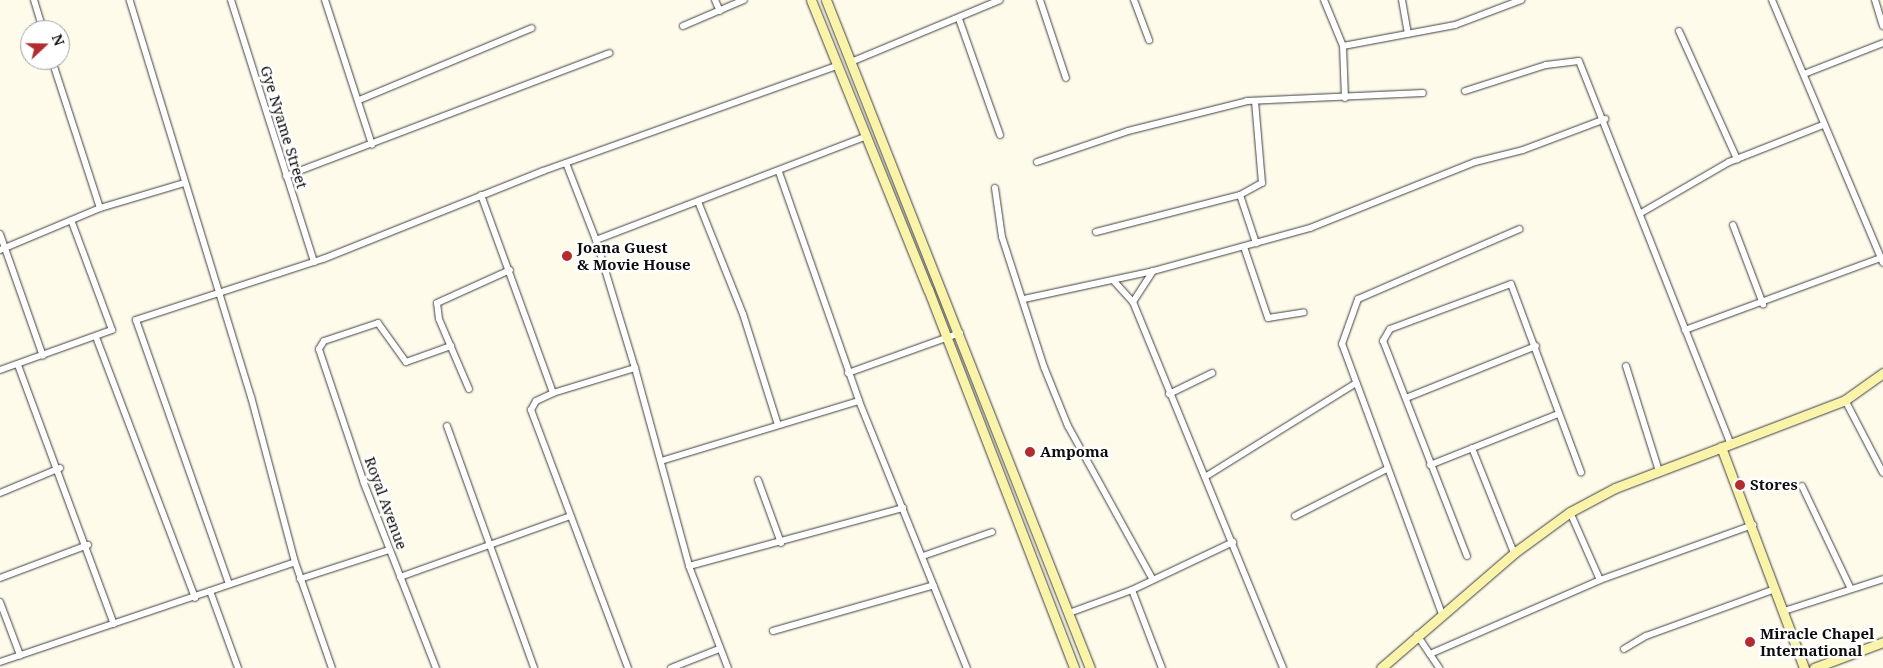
<!DOCTYPE html>
<html>
<head>
<meta charset="utf-8">
<style>
  body { margin:0 }
  #map { position:relative; width:1883px; height:668px; overflow:hidden; background:#fefbeb; font-family:"Noto Serif",serif }
  div>[style] { position:absolute }
  .roads { filter:drop-shadow(0 0 1px #3f3f3f) drop-shadow(0 0 1px #3f3f3f) }
  .street>* { height:6px; margin:-3px; padding:0 3px; transform-origin:3px; border-radius:3px; background:#fff }
  .secondary>* { height:9px; margin:-4.5px; padding:0 4.5px; transform-origin:4.5px; border-radius:4.5px; background:#faf3aa }
  .dots>* { width:14px; height:14px; translate:-50% -50%; box-sizing:border-box; border:2px solid #fff; border-radius:50% }
  span { translate:-50% -50%; white-space:nowrap; text-align:center; line-height:1.15; -webkit-text-stroke:5px #fff; paint-order:stroke }
  .street-label { font-size:15px; color:#0c0c0c }
  .poi-label { font-size:15px; color:#0c0c0c; font-weight:700 }
  .left { translate:0 -50%; text-align:left }
  .north { position:absolute; left:20px; top:20px; width:50px; height:50px; box-sizing:border-box; background:#fff; border:1px solid #9e9e9e; border-radius:50%; rotate:69deg; font-size:14px; font-weight:700; line-height:20px; text-align:center; color:#0c0c0c }
  .north::after { content:''; display:block; margin:auto; width:18px; height:22px; background:#b32c30; clip-path:polygon(50% 0,100% 100%,50% 72%,0 100%) }
</style>
</head>
<body>
<div id="map">
  <div class="roads">
    <div class="street">
      <div style="left:34px;top:0;width:31px;rotate:73deg"></div>
      <div style="left:231px;top:0;width:275px;rotate:72.4deg"></div>
      <div style="left:325px;top:0;width:152px;rotate:72deg"></div>
      <div style="left:715px;top:0;width:12px;rotate:66deg"></div>
      <div style="left:1040px;top:0;width:82px;rotate:71.6deg"></div>
      <div style="left:1134px;top:0;width:43px;rotate:69.4deg"></div>
      <div style="left:1324px;top:0;width:50px;rotate:67.6deg"></div>
      <div style="left:1343px;top:46px;width:52px;rotate:87.8deg"></div>
      <div style="left:1402px;top:0;width:34px;rotate:80deg"></div>
      <div style="left:1772px;top:0;width:285px;rotate:67.1deg"></div>
      <div style="left:1875px;top:0;width:27px;rotate:73deg"></div>
      <div style="left:959px;top:19px;width:123px;rotate:70.5deg"></div>
      <div style="left:683px;top:26px;width:66px;rotate:-23.1deg"></div>
      <div style="left:1679px;top:31px;width:141px;rotate:65.6deg"></div>
      <div style="left:1343px;top:46px;width:114px;rotate:-10.6deg"></div>
      <div style="left:1455px;top:25px;width:71px;rotate:-20.7deg"></div>
      <div style="left:851px;top:62px;width:161px;rotate:-22.6deg"></div>
      <div style="left:1804px;top:74px;width:85px;rotate:-21.4deg"></div>
      <div style="left:1465px;top:91px;width:85px;rotate:-17.8deg"></div>
      <div style="left:1546px;top:65px;width:33px;rotate:-7deg"></div>
      <div style="left:1579px;top:61px;width:411px;rotate:68.4deg"></div>
      <div style="left:359px;top:100px;width:187px;rotate:-22.6deg"></div>
      <div style="left:1037px;top:162px;width:96px;rotate:-18.8deg"></div>
      <div style="left:1128px;top:131px;width:123px;rotate:-14.1deg"></div>
      <div style="left:1247px;top:101px;width:176px;rotate:-2.6deg"></div>
      <div style="left:566px;top:163px;width:83px;rotate:68.7deg"></div>
      <div style="left:596px;top:240px;width:134px;rotate:73.1deg"></div>
      <div style="left:635px;top:368px;width:205px;rotate:74.7deg"></div>
      <div style="left:689px;top:566px;width:109px;rotate:69.1deg"></div>
      <div style="left:779px;top:172px;width:243px;rotate:70.7deg"></div>
      <div style="left:859px;top:401px;width:288px;rotate:68deg"></div>
      <div style="left:286px;top:176px;width:346px;rotate:-20.8deg"></div>
      <div style="left:995px;top:188px;width:49px;rotate:81.9deg"></div>
      <div style="left:1002px;top:237px;width:137px;rotate:72.1deg"></div>
      <div style="left:1044px;top:367px;width:64px;rotate:67.9deg"></div>
      <div style="left:1068px;top:426px;width:174px;rotate:61.1deg"></div>
      <div style="left:481px;top:195px;width:211px;rotate:70deg"></div>
      <div style="left:1240px;top:195px;width:51px;rotate:71.6deg"></div>
      <div style="left:699px;top:204px;width:118px;rotate:68.2deg"></div>
      <div style="left:743px;top:314px;width:116px;rotate:72.5deg"></div>
      <div style="left:100px;top:208px;width:88px;rotate:-16.6deg"></div>
      <div style="left:1641px;top:213px;width:102px;rotate:-30.1deg"></div>
      <div style="left:1729px;top:162px;width:101px;rotate:-21.5deg"></div>
      <div style="left:1733px;top:225px;width:85px;rotate:69.2deg"></div>
      <div style="left:1096px;top:232px;width:149px;rotate:-14.4deg"></div>
      <div style="left:1240px;top:195px;width:25px;rotate:-29deg"></div>
      <div style="left:1262px;top:183px;width:82px;rotate:-94.9deg"></div>
      <div style="left:0;top:234px;width:129px;rotate:70.6deg"></div>
      <div style="left:596px;top:240px;width:288px;rotate:-21deg"></div>
      <div style="left:1244px;top:247px;width:75px;rotate:71.3deg"></div>
      <div style="left:1268px;top:318px;width:36px;rotate:-9deg"></div>
      <div style="left:0;top:250px;width:108px;rotate:-22.8deg"></div>
      <div style="left:100px;top:208px;width:156px;rotate:-108deg"></div>
      <div style="left:1153px;top:271px;width:37px;rotate:123deg"></div>
      <div style="left:1133px;top:302px;width:396px;rotate:67.7deg"></div>
      <div style="left:1113px;top:280px;width:30px;rotate:48deg"></div>
      <div style="left:1024px;top:299px;width:132px;rotate:-12.2deg"></div>
      <div style="left:1153px;top:271px;width:163px;rotate:-15.3deg"></div>
      <div style="left:1310px;top:228px;width:178px;rotate:-21.8deg"></div>
      <div style="left:1475px;top:162px;width:49px;rotate:-14deg"></div>
      <div style="left:1523px;top:150px;width:88px;rotate:-20.7deg"></div>
      <div style="left:1685px;top:330px;width:209px;rotate:-20.2deg"></div>
      <div style="left:96px;top:337px;width:279px;rotate:69.2deg"></div>
      <div style="left:18px;top:365px;width:276px;rotate:69.7deg"></div>
      <div style="left:1626px;top:366px;width:110px;rotate:72.6deg"></div>
      <div style="left:0;top:370px;width:119px;rotate:-19.7deg"></div>
      <div style="left:112px;top:330px;width:117px;rotate:-110.4deg"></div>
      <div style="left:848px;top:373px;width:119px;rotate:-19.7deg"></div>
      <div style="left:469px;top:389px;width:76px;rotate:-113.2deg"></div>
      <div style="left:439px;top:319px;width:16px;rotate:-97deg"></div>
      <div style="left:437px;top:303px;width:80px;rotate:-24.3deg"></div>
      <div style="left:1169px;top:394px;width:48px;rotate:-26deg"></div>
      <div style="left:1406px;top:398px;width:140px;rotate:-21.8deg"></div>
      <div style="left:1845px;top:400px;width:82px;rotate:62.5deg"></div>
      <div style="left:447px;top:426px;width:257px;rotate:70.2deg"></div>
      <div style="left:1472px;top:448px;width:113px;rotate:68.2deg"></div>
      <div style="left:661px;top:461px;width:207px;rotate:-16.9deg"></div>
      <div style="left:1430px;top:465px;width:138px;rotate:-21.7deg"></div>
      <div style="left:1205px;top:477px;width:178px;rotate:-31.9deg"></div>
      <div style="left:758px;top:480px;width:67px;rotate:69.9deg"></div>
      <div style="left:1802px;top:486px;width:114px;rotate:64.6deg"></div>
      <div style="left:0;top:493px;width:65px;rotate:-22.6deg"></div>
      <div style="left:1570px;top:512px;width:74px;rotate:66.2deg"></div>
      <div style="left:1295px;top:516px;width:103px;rotate:-27.1deg"></div>
      <div style="left:923px;top:556px;width:73px;rotate:-19.2deg"></div>
      <div style="left:1467px;top:556px;width:231px;rotate:-111.3deg"></div>
      <div style="left:1383px;top:341px;width:14px;rotate:-60deg"></div>
      <div style="left:1390px;top:329px;width:129px;rotate:-20.4deg"></div>
      <div style="left:1511px;top:284px;width:201px;rotate:69.6deg"></div>
      <div style="left:295px;top:562px;width:112px;rotate:70.8deg"></div>
      <div style="left:689px;top:566px;width:222px;rotate:-15.2deg"></div>
      <div style="left:400px;top:577px;width:181px;rotate:-19.7deg"></div>
      <div style="left:0;top:578px;width:94px;rotate:-20.6deg"></div>
      <div style="left:300px;top:579px;width:94px;rotate:-18deg"></div>
      <div style="left:229px;top:584px;width:280px;rotate:-109.4deg"></div>
      <div style="left:136px;top:320px;width:197px;rotate:-18.1deg"></div>
      <div style="left:323px;top:259px;width:237px;rotate:-21.8deg"></div>
      <div style="left:543px;top:171px;width:312px;rotate:-19.7deg"></div>
      <div style="left:1132px;top:590px;width:84px;rotate:69deg"></div>
      <div style="left:210px;top:591px;width:82px;rotate:70deg"></div>
      <div style="left:0;top:602px;width:57px;rotate:69.3deg"></div>
      <div style="left:1784px;top:611px;width:104px;rotate:-17.9deg"></div>
      <div style="left:1069px;top:613px;width:67px;rotate:-20.1deg"></div>
      <div style="left:1132px;top:590px;width:112px;rotate:-25.4deg"></div>
      <div style="left:1442px;top:614px;width:288px;rotate:-110.3deg"></div>
      <div style="left:1342px;top:344px;width:48px;rotate:-70.4deg"></div>
      <div style="left:1358px;top:299px;width:176px;rotate:-23.4deg"></div>
      <div style="left:773px;top:631px;width:167px;rotate:-15.9deg"></div>
      <div style="left:1417px;top:635px;width:40px;rotate:56deg"></div>
      <div style="left:1624px;top:649px;width:26px;rotate:-31deg"></div>
      <div style="left:1646px;top:636px;width:137px;rotate:-20deg"></div>
      <div style="left:1430px;top:654px;width:185px;rotate:-23.5deg"></div>
      <div style="left:1600px;top:580px;width:163px;rotate:-19.8deg"></div>
      <div style="left:0;top:662px;width:311px;rotate:-18.7deg"></div>
      <div style="left:295px;top:562px;width:171px;rotate:-104.9deg"></div>
      <div style="left:251px;top:397px;width:415px;rotate:-107deg"></div>
      <div style="left:436px;top:668px;width:199px;rotate:-111.3deg"></div>
      <div style="left:364px;top:483px;width:141px;rotate:-108.6deg"></div>
      <div style="left:319px;top:349px;width:9px;rotate:-58deg"></div>
      <div style="left:324px;top:341px;width:57px;rotate:-18.4deg"></div>
      <div style="left:378px;top:323px;width:48px;rotate:54.3deg"></div>
      <div style="left:406px;top:362px;width:48px;rotate:-19.6deg"></div>
      <div style="left:628px;top:668px;width:276px;rotate:-110.6deg"></div>
      <div style="left:531px;top:410px;width:10px;rotate:-61deg"></div>
      <div style="left:536px;top:401px;width:19px;rotate:-25deg"></div>
      <div style="left:553px;top:393px;width:86px;rotate:-17deg"></div>
      <div style="left:671px;top:668px;width:52px;rotate:-21.6deg"></div>
    </div>
    <div class="secondary">
      <div style="left:811px;top:0;width:312px;rotate:68deg"></div>
      <div style="left:928px;top:289px;width:406px;rotate:68.9deg"></div>
      <div style="left:826px;top:0;width:718px;rotate:68.44deg"></div>
      <div style="left:1721px;top:447px;width:236px;rotate:69.4deg"></div>
      <div style="left:1381px;top:668px;width:176px;rotate:-40.8deg"></div>
      <div style="left:1514px;top:553px;width:69px;rotate:-36.2deg"></div>
      <div style="left:1570px;top:512px;width:51px;rotate:-28.1deg"></div>
      <div style="left:1615px;top:488px;width:246px;rotate:-20.9deg"></div>
      <div style="left:1845px;top:400px;width:47px;rotate:-35.4deg"></div>
      <div style="left:1814px;top:668px;width:74px;rotate:-20.6deg"></div>
    </div>
  </div>
  <div class="dots">
    <div style="left:567px;top:256px;background:#b32c30"></div>
    <div style="left:1030px;top:452px;background:#b32c30"></div>
    <div style="left:1740px;top:485px;background:#b32c30"></div>
    <div style="left:1750px;top:642px;background:#b32c30"></div>
  </div>
  <div class="street-label">
    <span style="left:284px;top:127px;rotate:73deg">Gye Nyame Street</span>
    <span style="left:386px;top:503px;rotate:70deg">Royal Avenue</span>
  </div>
  <div class="poi-label">
    <span class="left" style="left:577px;top:256px">Joana Guest<br>&amp; Movie House</span>
    <span class="left" style="left:1040px;top:452px">Ampoma</span>
    <span class="left" style="left:1750px;top:485px">Stores</span>
    <span class="left" style="left:1760px;top:642px">Miracle Chapel<br>International</span>
  </div>
  <div class="north">N</div>
</div>
</body>
</html>
